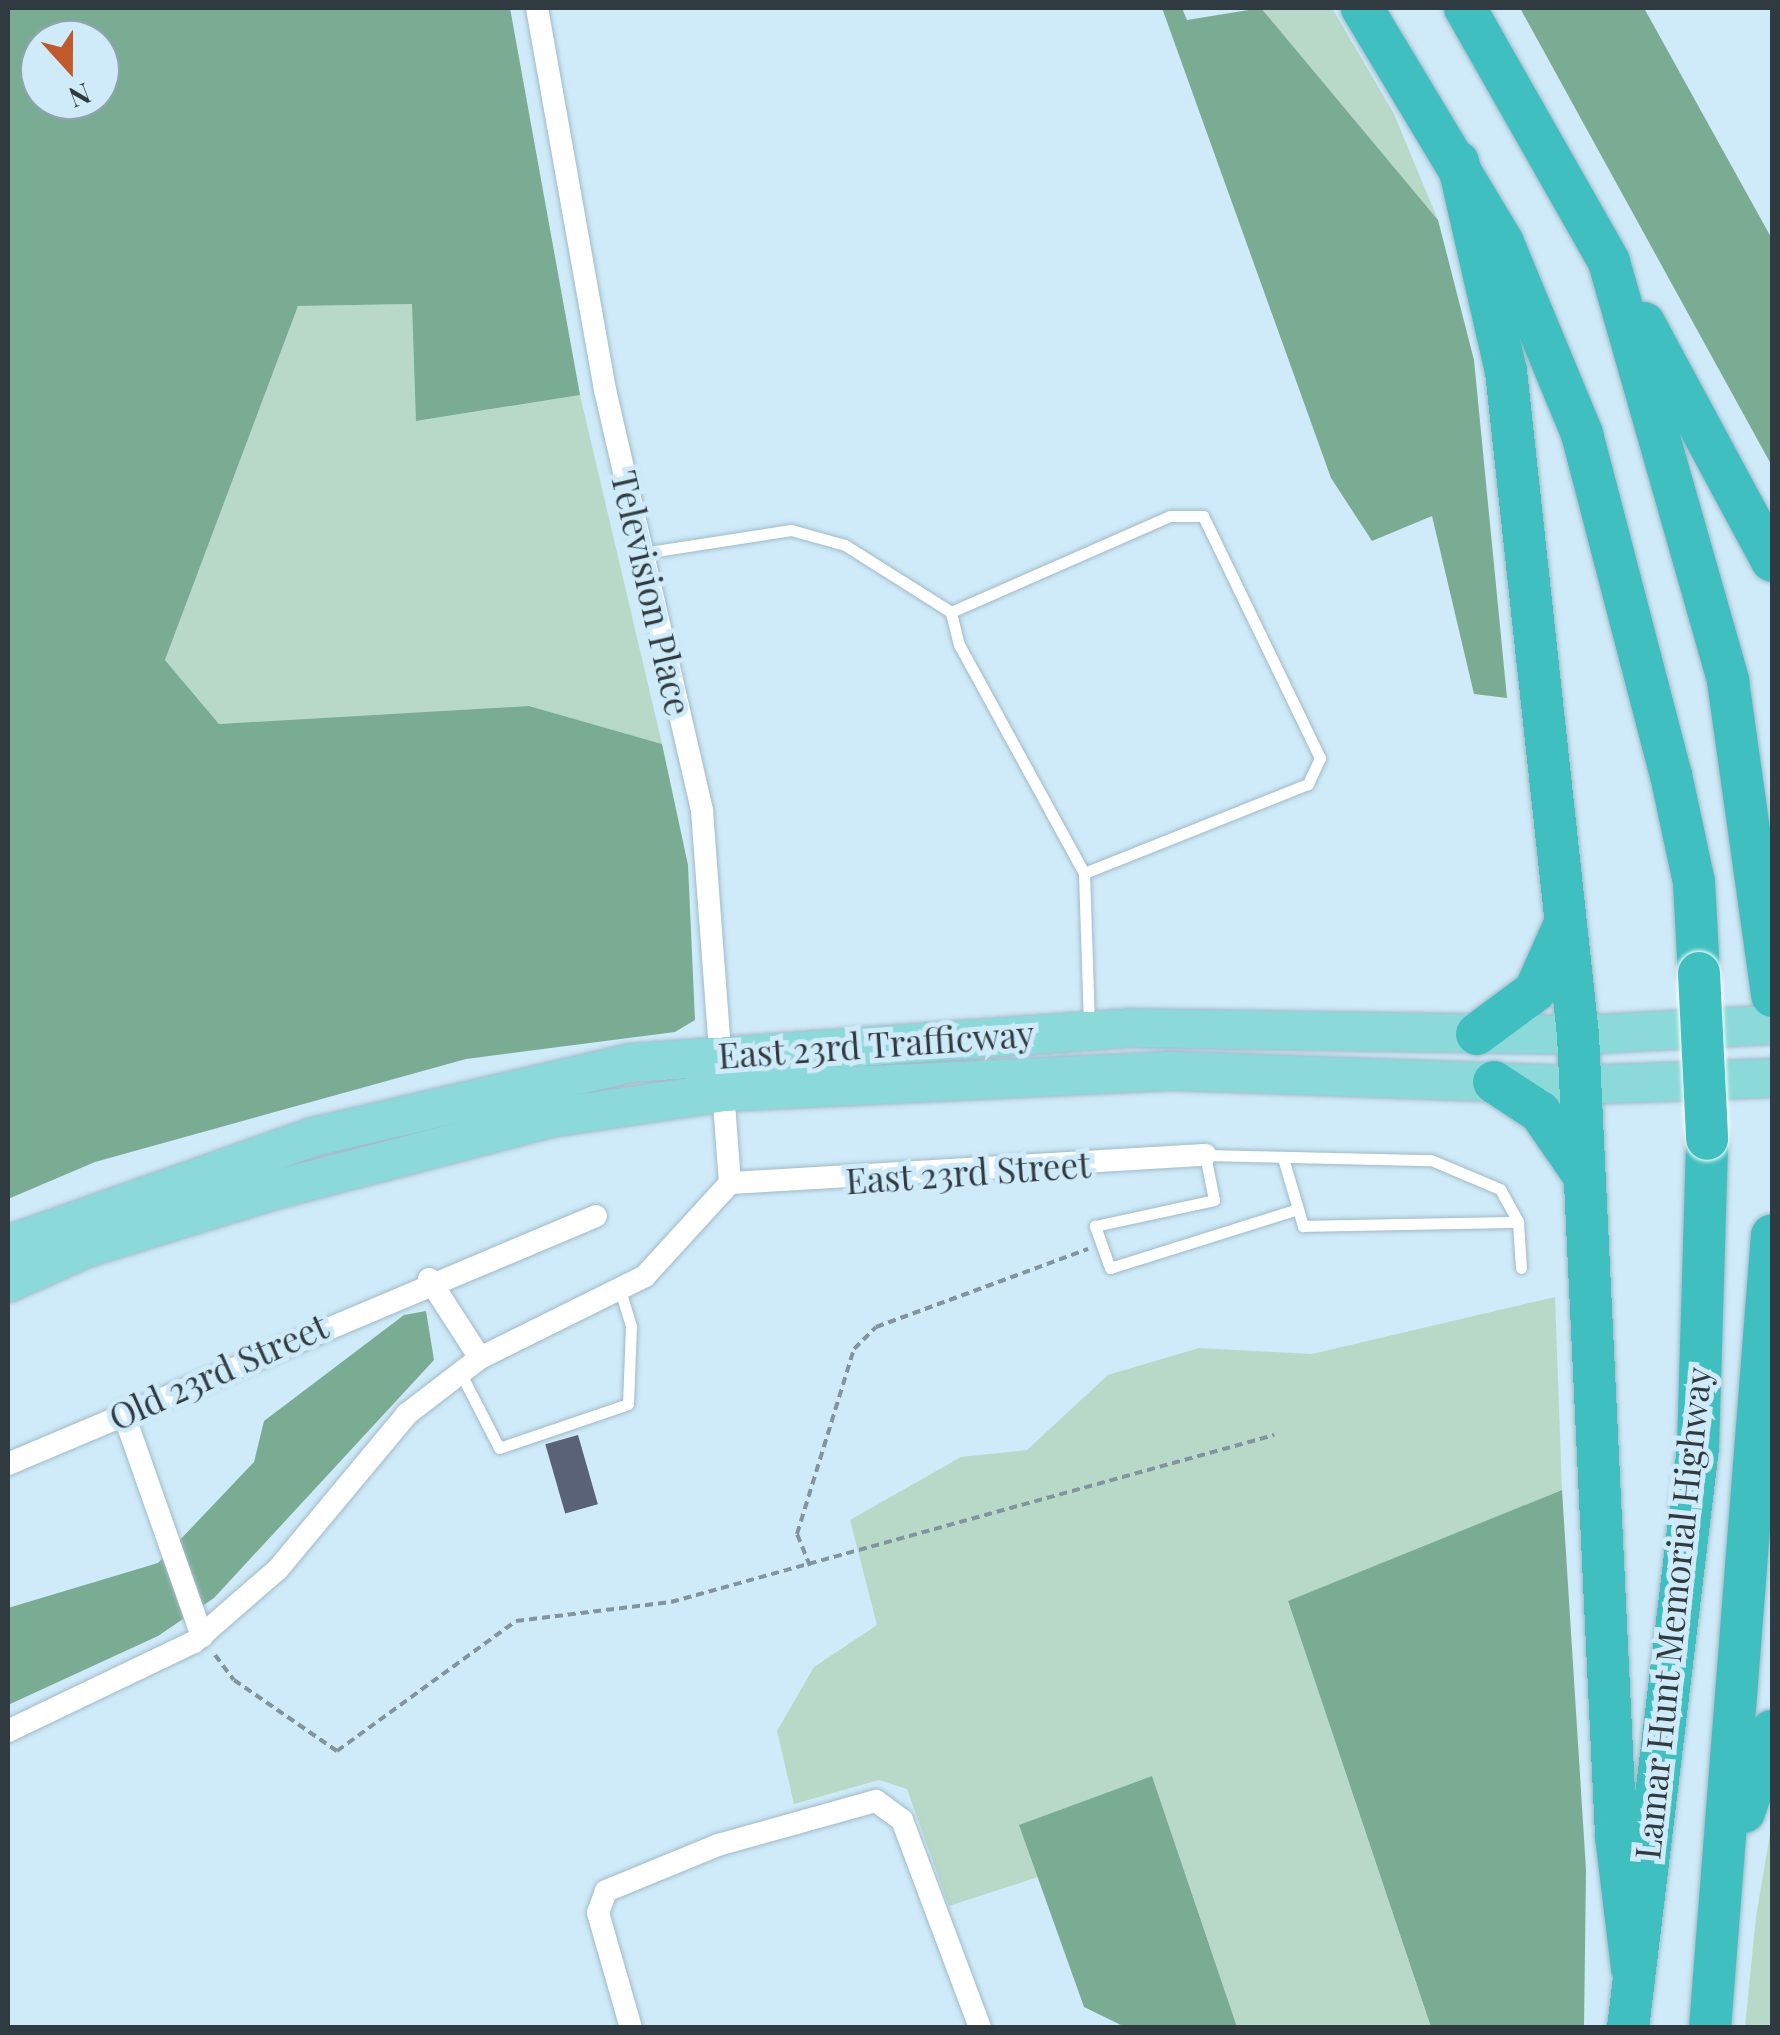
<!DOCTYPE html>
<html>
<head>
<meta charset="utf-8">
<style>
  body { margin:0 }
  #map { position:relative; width:1780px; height:2035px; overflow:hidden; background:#cfeaf8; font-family:"Playfair Display",serif }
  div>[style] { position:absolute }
  .green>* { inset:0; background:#b8d9c8 }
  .forest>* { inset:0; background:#7aac93 }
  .building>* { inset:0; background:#596276; transform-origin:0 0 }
  .path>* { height:4px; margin-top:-2px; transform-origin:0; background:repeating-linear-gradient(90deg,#82959f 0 8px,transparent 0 13px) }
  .roads { filter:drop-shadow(0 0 2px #a0bac8) drop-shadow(0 0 2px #a0bac8) }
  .lane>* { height:11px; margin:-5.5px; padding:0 5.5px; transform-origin:5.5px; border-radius:5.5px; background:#fff }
  .street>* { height:22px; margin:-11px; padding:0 11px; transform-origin:11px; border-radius:11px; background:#fff }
  .primary>* { height:38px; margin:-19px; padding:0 19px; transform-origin:19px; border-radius:19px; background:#8cd9da }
  .highway>* { height:42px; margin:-21px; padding:0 21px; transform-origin:21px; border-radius:21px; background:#40bfc1 }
  .bridges { filter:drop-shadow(0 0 2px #fff) drop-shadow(0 0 2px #fff) }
  .highway-bridge>* { height:42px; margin:-21px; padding:0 21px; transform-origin:21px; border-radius:21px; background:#40bfc1 }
  span { translate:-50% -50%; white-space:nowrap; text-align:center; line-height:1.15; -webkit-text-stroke:10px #cfeaf8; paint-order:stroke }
  .street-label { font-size:35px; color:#303b41 }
  .frame { position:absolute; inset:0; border:10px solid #303b41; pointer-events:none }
  .north { position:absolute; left:20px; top:20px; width:100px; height:100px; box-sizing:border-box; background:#cfeaf8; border:2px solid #8fa4af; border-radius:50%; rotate:159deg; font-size:28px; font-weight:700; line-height:40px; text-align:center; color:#303b41 }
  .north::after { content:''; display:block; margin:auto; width:35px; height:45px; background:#c05a2c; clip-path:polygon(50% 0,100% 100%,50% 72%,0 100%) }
</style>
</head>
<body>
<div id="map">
  <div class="green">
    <div style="clip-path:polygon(1261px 8px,1332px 8px,1394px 114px,1438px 220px)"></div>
    <div style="clip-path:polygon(413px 304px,417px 421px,580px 395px,662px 744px,529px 706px,219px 724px,165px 660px,298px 306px)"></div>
    <div style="clip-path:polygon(1555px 1297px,1562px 1490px,1288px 1602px,1431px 2027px,1237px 2027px,1152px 1776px,1020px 1825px,1038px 1877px,949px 1906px,907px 1789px,879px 1780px,794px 1804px,777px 1731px,814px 1667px,877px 1625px,850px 1520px,961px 1457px,1027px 1450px,1108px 1375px,1199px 1348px,1312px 1354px)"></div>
    <div style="clip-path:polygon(1772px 1822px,1772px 2027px,1745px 2027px,1756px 1917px)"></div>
  </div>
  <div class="forest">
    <div style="clip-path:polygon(evenodd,8px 8px,510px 8px,580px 395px,416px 421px,412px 304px,298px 306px,165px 660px,219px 724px,529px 706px,662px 744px,688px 865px,695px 1020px,675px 1032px,466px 1059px,95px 1162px,8px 1199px,8px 8px,100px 40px,100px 100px,40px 100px,40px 40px,100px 40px)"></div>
    <div style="clip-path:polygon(1162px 8px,1182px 8px,1187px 20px,1261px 8px,1438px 220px,1474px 360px,1507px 698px,1474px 694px,1432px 516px,1372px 541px,1331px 478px)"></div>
    <div style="clip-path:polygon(1520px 8px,1644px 8px,1772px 239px,1772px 466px)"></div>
    <div style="clip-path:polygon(426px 1311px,434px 1360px,214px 1598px,158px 1636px,8px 1705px,8px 1608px,158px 1563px,254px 1462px,264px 1421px,404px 1315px)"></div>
    <div style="clip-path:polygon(1562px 1490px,1586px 1870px,1584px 2027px,1431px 2027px,1288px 1601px)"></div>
    <div style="clip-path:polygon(1152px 1776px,1237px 2027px,1125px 2027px,1084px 2007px,1019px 1825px)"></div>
  </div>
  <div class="building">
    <div style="left:578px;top:1435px;width:72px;height:34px;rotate:74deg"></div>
  </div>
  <div class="path">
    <div style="left:810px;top:1566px;width:35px;rotate:-112deg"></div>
    <div style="left:797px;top:1534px;width:194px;rotate:-72.9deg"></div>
    <div style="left:854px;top:1349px;width:31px;rotate:-45deg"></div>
    <div style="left:876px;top:1327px;width:226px;rotate:-20.2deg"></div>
    <div style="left:215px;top:1655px;width:31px;rotate:53deg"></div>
    <div style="left:234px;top:1680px;width:125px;rotate:34.6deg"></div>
    <div style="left:337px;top:1751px;width:221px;rotate:-36deg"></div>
    <div style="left:516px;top:1621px;width:156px;rotate:-7deg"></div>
    <div style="left:671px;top:1602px;width:626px;rotate:-15.48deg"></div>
  </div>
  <div class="roads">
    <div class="lane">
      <div style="left:643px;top:553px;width:150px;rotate:-8.8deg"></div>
      <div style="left:791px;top:530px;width:56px;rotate:15.5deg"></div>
      <div style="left:845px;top:545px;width:125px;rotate:32.3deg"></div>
      <div style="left:1084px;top:873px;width:260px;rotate:-118.7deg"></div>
      <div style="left:959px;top:645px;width:34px;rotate:-104deg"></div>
      <div style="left:951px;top:612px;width:239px;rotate:-23.7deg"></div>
      <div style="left:1170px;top:516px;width:33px"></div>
      <div style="left:1203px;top:516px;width:269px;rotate:64.2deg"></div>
      <div style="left:1320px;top:758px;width:29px;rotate:115deg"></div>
      <div style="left:1308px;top:784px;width:241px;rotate:158.3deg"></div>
      <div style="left:1084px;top:873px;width:153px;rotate:88.1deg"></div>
      <div style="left:1283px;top:1158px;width:71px;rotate:73.6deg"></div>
      <div style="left:1303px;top:1226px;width:215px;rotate:-1.1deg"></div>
      <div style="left:1298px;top:1209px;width:197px;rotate:162.6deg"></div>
      <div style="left:1110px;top:1268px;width:45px;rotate:-109.7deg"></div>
      <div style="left:1095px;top:1226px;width:122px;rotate:-12.3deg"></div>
      <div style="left:1214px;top:1200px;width:46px;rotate:-101.3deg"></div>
      <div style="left:1205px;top:1155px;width:226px;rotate:1.3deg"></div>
      <div style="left:1431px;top:1160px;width:75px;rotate:22.8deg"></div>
      <div style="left:1500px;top:1189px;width:38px;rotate:61deg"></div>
      <div style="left:1518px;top:1222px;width:46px;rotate:86.3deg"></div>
      <div style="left:460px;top:1372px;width:85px;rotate:62.8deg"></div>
      <div style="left:499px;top:1448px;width:136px;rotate:-18.8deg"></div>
      <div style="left:628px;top:1404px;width:78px;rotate:-87.8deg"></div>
      <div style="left:631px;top:1326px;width:39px;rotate:-107deg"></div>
    </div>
    <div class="street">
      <div style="left:537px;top:8px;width:388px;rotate:79.9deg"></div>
      <div style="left:605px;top:390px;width:432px;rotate:77deg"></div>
      <div style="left:702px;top:811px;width:373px;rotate:85.7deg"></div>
      <div style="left:730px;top:1183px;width:476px;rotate:-3.4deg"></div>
      <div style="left:429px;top:1279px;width:94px;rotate:57.2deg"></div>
      <div style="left:123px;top:1412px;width:238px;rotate:70.6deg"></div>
      <div style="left:8px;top:1464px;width:638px;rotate:-22.87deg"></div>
      <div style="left:8px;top:1731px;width:206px;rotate:-25.6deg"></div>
      <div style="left:194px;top:1642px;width:111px;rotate:-41deg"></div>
      <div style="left:278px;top:1569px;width:202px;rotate:-50.2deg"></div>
      <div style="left:407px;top:1414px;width:92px;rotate:-37.5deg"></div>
      <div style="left:480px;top:1358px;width:184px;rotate:-26.4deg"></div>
      <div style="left:645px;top:1276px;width:126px;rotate:-47.6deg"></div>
      <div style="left:631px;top:2028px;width:120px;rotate:-106deg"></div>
      <div style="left:598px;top:1913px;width:23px;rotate:-70deg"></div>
      <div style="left:606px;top:1891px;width:121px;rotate:-22.3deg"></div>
      <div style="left:718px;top:1845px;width:164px;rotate:-15.6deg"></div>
      <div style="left:876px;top:1801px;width:32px;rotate:36deg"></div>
      <div style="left:902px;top:1820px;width:222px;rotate:69.4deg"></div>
    </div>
    <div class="primary">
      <div style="left:8px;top:1245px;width:324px;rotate:-19.5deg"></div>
      <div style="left:313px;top:1137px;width:326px;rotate:-13.1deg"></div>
      <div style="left:630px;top:1063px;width:501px;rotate:-4deg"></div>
      <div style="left:1130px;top:1028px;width:448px;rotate:0.9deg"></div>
      <div style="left:1578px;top:1035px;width:194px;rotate:-3deg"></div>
      <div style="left:8px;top:1283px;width:85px;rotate:-24.2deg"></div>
      <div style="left:86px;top:1248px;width:201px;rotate:-17.1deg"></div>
      <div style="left:278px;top:1189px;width:281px;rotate:-14.6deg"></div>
      <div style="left:550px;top:1118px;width:176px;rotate:-8.5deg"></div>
      <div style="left:724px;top:1092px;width:451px;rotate:-2.7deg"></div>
      <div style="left:1175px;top:1071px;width:406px;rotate:2deg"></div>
      <div style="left:1581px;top:1085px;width:191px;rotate:-2.1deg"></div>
    </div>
    <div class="highway">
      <div style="left:1362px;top:8px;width:274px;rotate:59deg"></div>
      <div style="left:1503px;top:243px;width:207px;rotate:67.5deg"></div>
      <div style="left:1582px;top:434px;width:352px;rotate:75.4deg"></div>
      <div style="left:1671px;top:775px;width:109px;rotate:77.9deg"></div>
      <div style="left:1694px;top:882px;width:91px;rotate:86.9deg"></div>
      <div style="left:1465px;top:8px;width:292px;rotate:60.4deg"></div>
      <div style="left:1609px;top:262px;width:436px;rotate:74.1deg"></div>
      <div style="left:1728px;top:681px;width:318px;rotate:82deg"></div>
      <div style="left:1458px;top:162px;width:214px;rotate:77.1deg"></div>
      <div style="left:1506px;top:371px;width:668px;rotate:83.81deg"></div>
      <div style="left:1578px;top:1035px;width:802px;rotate:87.28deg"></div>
      <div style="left:1616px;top:1836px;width:133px;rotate:83.1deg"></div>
      <div style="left:1644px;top:323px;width:270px;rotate:61.7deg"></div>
      <div style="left:1477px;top:1034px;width:72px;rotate:-36.6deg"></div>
      <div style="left:1535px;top:991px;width:67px;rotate:-66.1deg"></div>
      <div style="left:1494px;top:1082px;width:55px;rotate:33.1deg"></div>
      <div style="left:1540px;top:1112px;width:79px;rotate:55.3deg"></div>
      <div style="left:1744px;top:1812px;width:86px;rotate:-70.9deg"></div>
      <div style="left:1628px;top:2028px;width:584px;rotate:-83.12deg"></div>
      <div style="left:1698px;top:1448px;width:309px;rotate:-88.3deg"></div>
      <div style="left:1710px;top:2028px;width:795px;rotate:-85.53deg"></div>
    </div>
  </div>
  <div class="bridges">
    <div class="highway-bridge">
      <div style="left:1699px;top:973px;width:166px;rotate:87.2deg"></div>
    </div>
  </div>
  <div class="street-label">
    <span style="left:652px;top:593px;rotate:77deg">Television Place</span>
    <span style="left:876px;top:1044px;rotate:-4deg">East 23rd Trafficway</span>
    <span style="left:968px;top:1172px;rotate:-4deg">East 23rd Street</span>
    <span style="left:218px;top:1371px;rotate:-24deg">Old 23rd Street</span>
    <span style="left:1672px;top:1613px;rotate:-84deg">Lamar Hunt Memorial Highway</span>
  </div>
  <div class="frame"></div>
  <div class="north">N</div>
</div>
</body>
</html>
